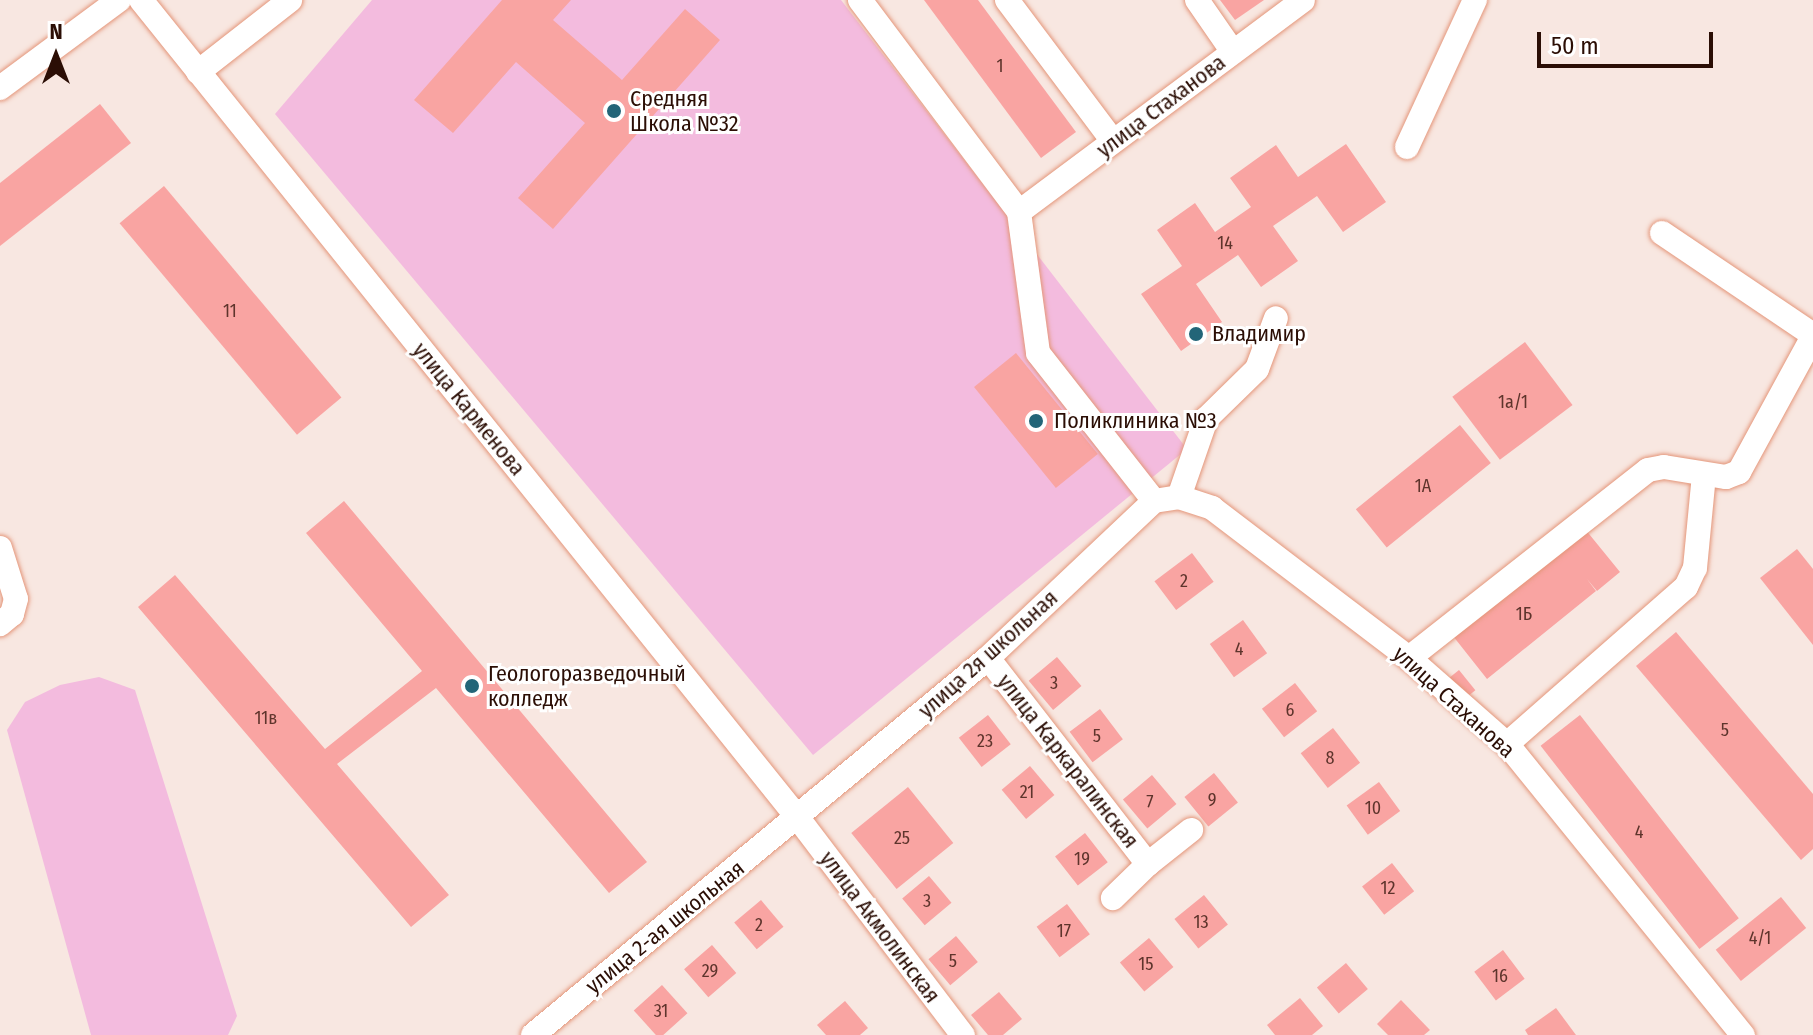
<!DOCTYPE html>
<html>
<head>
<meta charset="utf-8">
<style>
  body { margin:0 }
  #map { position:relative; width:1813px; height:1035px; overflow:hidden; background:#f8e7e1; font-family:"Fira Sans Condensed",sans-serif }
  div>[style] { position:absolute }
  .green>* { inset:0; background:#f3bbde }
  .building>* { inset:0; background:#f9a4a2; transform-origin:0 0 }
  .roads { filter:drop-shadow(0 0 2px #e4967a) drop-shadow(0 0 2px #e4967a) }
  .minor>* { height:24px; margin:-12px; padding:0 12px; transform-origin:12px; border-radius:12px; background:#fff }
  .dots>* { width:22px; height:22px; translate:-50% -50%; box-sizing:border-box; border:4px solid #fff; border-radius:50% }
  span { translate:-50% -50%; white-space:nowrap; text-align:center; line-height:1.15; -webkit-text-stroke:6px #fff; paint-order:stroke }
  .number-label { font-size:18px; color:#5e342c }
  .number-label span { -webkit-text-stroke-width:0 }
  .poi-label { font-size:22px; color:#2b0e05 }
  .left { translate:0 -50%; text-align:left }
  .street-label { font-size:22px; color:#2b0e05 }
  .north { position:absolute; left:16px; top:16px; width:80px; height:80px; -webkit-text-stroke:6px #fff; paint-order:stroke; rotate:0deg; font-size:22px; font-weight:700; line-height:32px; text-align:center; color:#2b0e05 }
  .north::after { content:''; display:block; margin:auto; width:28px; height:36px; background:#2b0e05; clip-path:polygon(50% 0,100% 100%,50% 72%,0 100%) }
  .scale { position:absolute; left:1537px; top:32px; width:176px; height:36px; box-sizing:border-box; border:4px solid #2b0e05; border-top:0; padding-left:10px; font-size:24px; line-height:28px; white-space:nowrap; color:#2b0e05; -webkit-text-stroke:6px #fff; paint-order:stroke }
</style>
</head>
<body>
<div id="map">
  <div class="green">
    <div style="clip-path:polygon(372px 0,841px 0,1187px 449px,813px 755px,275px 114px)"></div>
    <div style="clip-path:polygon(99px 677px,135px 690px,237px 1016px,228px 1035px,91px 1035px,7px 730px,25px 702px,60px 685px)"></div>
  </div>
  <div class="building">
    <div style="clip-path:polygon(502px 0,571px 0,553px 20px,622px 80px,685px 9px,720px 40px,553px 229px,518px 198px,585px 123px,516px 62px,453px 133px,414px 100px)"></div>
    <div style="clip-path:polygon(924px 0,978px 0,1076px 132px,1041px 158px)"></div>
    <div style="clip-path:polygon(1220px 0,1264px 0,1235px 20px)"></div>
    <div style="clip-path:polygon(100px 104px,131px 143px,0 246px,0 183px)"></div>
    <div style="clip-path:polygon(1346px 144px,1386px 202px,1343px 232px,1317px 196px,1273px 226px,1298px 261px,1261px 287px,1238px 255px,1196px 284px,1222px 322px,1181px 351px,1141px 294px,1182px 266px,1157px 230px,1195px 203px,1215px 232px,1251px 207px,1230px 178px,1276px 145px,1298px 177px)"></div>
    <div style="left:164px;top:186px;width:276px;height:58px;rotate:50deg"></div>
    <div style="left:1525px;top:342px;width:79px;height:91px;rotate:53deg"></div>
    <div style="left:1016px;top:353px;width:130px;height:54px;rotate:51deg"></div>
    <div style="left:1460px;top:425px;width:49px;height:134px;rotate:51deg"></div>
    <div style="clip-path:polygon(344px 501px,647px 862px,609px 893px,436px 688px,337px 764px,449px 895px,411px 927px,138px 607px,175px 575px,325px 749px,422px 671px,306px 533px)"></div>
    <div style="clip-path:polygon(1585px 529px,1620px 572px,1597px 591px,1587px 579px,1596px 591px,1487px 679px,1453px 636px)"></div>
    <div style="clip-path:polygon(1797px 549px,1813px 569px,1813px 645px,1760px 578px)"></div>
    <div style="left:1192px;top:553px;width:36px;height:47px;rotate:53deg"></div>
    <div style="left:1243px;top:620px;width:41px;height:41px;rotate:54deg"></div>
    <div style="clip-path:polygon(1676px 632px,1813px 794px,1813px 849px,1801px 860px,1636px 666px)"></div>
    <div style="left:1057px;top:657px;width:38px;height:37px;rotate:50deg"></div>
    <div style="left:1459px;top:670px;width:26px;height:14px;rotate:51deg"></div>
    <div style="left:1295px;top:683px;width:36px;height:42px;rotate:52deg"></div>
    <div style="left:1100px;top:709px;width:38px;height:38px;rotate:53deg"></div>
    <div style="left:988px;top:715px;width:37px;height:37px;rotate:52deg"></div>
    <div style="left:1580px;top:715px;width:258px;height:50px;rotate:52deg"></div>
    <div style="left:1333px;top:728px;width:44px;height:41px;rotate:52deg"></div>
    <div style="left:1030px;top:766px;width:38px;height:37px;rotate:50deg"></div>
    <div style="left:1214px;top:773px;width:38px;height:38px;rotate:51deg"></div>
    <div style="left:1152px;top:775px;width:38px;height:38px;rotate:50deg"></div>
    <div style="left:1379px;top:782px;width:36px;height:40px;rotate:54deg"></div>
    <div style="left:908px;top:787px;width:72px;height:73px;rotate:51deg"></div>
    <div style="left:1085px;top:833px;width:37px;height:38px;rotate:52deg"></div>
    <div style="left:1392px;top:863px;width:36px;height:38px;rotate:52deg"></div>
    <div style="left:929px;top:876px;width:35px;height:35px;rotate:50deg"></div>
    <div style="left:1204px;top:895px;width:38px;height:38px;rotate:51deg"></div>
    <div style="left:1781px;top:897px;width:40px;height:84px;rotate:51deg"></div>
    <div style="left:761px;top:900px;width:35px;height:35px;rotate:50deg"></div>
    <div style="left:1067px;top:904px;width:38px;height:38px;rotate:53deg"></div>
    <div style="left:956px;top:936px;width:34px;height:36px;rotate:50deg"></div>
    <div style="left:1149px;top:938px;width:38px;height:38px;rotate:50deg"></div>
    <div style="left:712px;top:945px;width:37px;height:37px;rotate:49deg"></div>
    <div style="left:1503px;top:950px;width:36px;height:36px;rotate:53deg"></div>
    <div style="left:1346px;top:963px;width:34px;height:38px;rotate:50deg"></div>
    <div style="left:662px;top:985px;width:38px;height:38px;rotate:48deg"></div>
    <div style="clip-path:polygon(999px 992px,1022px 1019px,1003px 1035px,988px 1035px,971px 1015px)"></div>
    <div style="clip-path:polygon(1300px 998px,1323px 1026px,1312px 1035px,1275px 1035px,1267px 1025px)"></div>
    <div style="clip-path:polygon(1401px 1000px,1430px 1030px,1424px 1035px,1388px 1035px,1377px 1024px)"></div>
    <div style="clip-path:polygon(845px 1001px,868px 1028px,860px 1035px,826px 1035px,817px 1025px)"></div>
    <div style="clip-path:polygon(1556px 1008px,1576px 1035px,1528px 1035px,1525px 1030px)"></div>
  </div>
  <div class="roads">
    <div class="minor">
      <div style="left:141px;top:0;width:1049px;rotate:51.23deg"></div>
      <div style="left:798px;top:818px;width:273px;rotate:52.8deg"></div>
      <div style="left:860px;top:0;width:265px;rotate:53.1deg"></div>
      <div style="left:1019px;top:212px;width:142px;rotate:82.3deg"></div>
      <div style="left:1038px;top:353px;width:188px;rotate:51.9deg"></div>
      <div style="left:1007px;top:0;width:176px;rotate:53.1deg"></div>
      <div style="left:1197px;top:0;width:63px;rotate:55.3deg"></div>
      <div style="left:198px;top:72px;width:117px;rotate:-38deg"></div>
      <div style="left:0;top:88px;width:148px;rotate:-36.5deg"></div>
      <div style="left:1407px;top:147px;width:162px;rotate:-65.2deg"></div>
      <div style="left:1019px;top:212px;width:354px;rotate:-36.7deg"></div>
      <div style="left:1662px;top:233px;width:182px;rotate:34deg"></div>
      <div style="left:1179px;top:497px;width:83px;rotate:-70.9deg"></div>
      <div style="left:1206px;top:419px;width:71px;rotate:-44.4deg"></div>
      <div style="left:1257px;top:369px;width:54px;rotate:-69.6deg"></div>
      <div style="left:0;top:548px;width:53px;rotate:72.6deg"></div>
      <div style="left:16px;top:599px;width:16px;rotate:105deg"></div>
      <div style="left:12px;top:614px;width:16px;rotate:140deg"></div>
      <div style="left:988px;top:658px;width:261px;rotate:52.2deg"></div>
      <div style="left:1148px;top:864px;width:49px;rotate:135.8deg"></div>
      <div style="left:1409px;top:658px;width:304px;rotate:-38.2deg"></div>
      <div style="left:1648px;top:470px;width:16px;rotate:-11deg"></div>
      <div style="left:1664px;top:467px;width:63px;rotate:9.2deg"></div>
      <div style="left:1726px;top:477px;width:14px;rotate:-21deg"></div>
      <div style="left:1739px;top:472px;width:155px;rotate:-61.4deg"></div>
      <div style="left:1507px;top:744px;width:238px;rotate:-41.3deg"></div>
      <div style="left:1686px;top:587px;width:21px;rotate:-65deg"></div>
      <div style="left:1695px;top:568px;width:93px;rotate:-84.5deg"></div>
      <div style="left:1148px;top:864px;width:55px;rotate:-38.3deg"></div>
      <div style="left:533px;top:1035px;width:591px;rotate:-39.64deg"></div>
      <div style="left:988px;top:658px;width:228px;rotate:-43.4deg"></div>
      <div style="left:1154px;top:501px;width:25px;rotate:-9deg"></div>
      <div style="left:1179px;top:497px;width:35px;rotate:18deg"></div>
      <div style="left:1212px;top:508px;width:248px;rotate:37.3deg"></div>
      <div style="left:1409px;top:658px;width:130px;rotate:41.3deg"></div>
      <div style="left:1507px;top:744px;width:375px;rotate:51deg"></div>
    </div>
  </div>
  <div class="dots">
    <div style="left:614px;top:111px;background:#236578"></div>
    <div style="left:1196px;top:334px;background:#236578"></div>
    <div style="left:1036px;top:421px;background:#236578"></div>
    <div style="left:472px;top:686px;background:#236578"></div>
  </div>
  <div class="number-label">
    <span style="left:1000px;top:66px">1</span>
    <span style="left:1225px;top:243px">14</span>
    <span style="left:230px;top:311px">11</span>
    <span style="left:1513px;top:402px">1а/1</span>
    <span style="left:1423px;top:486px">1А</span>
    <span style="left:1184px;top:581px">2</span>
    <span style="left:1524px;top:614px">1Б</span>
    <span style="left:1239px;top:649px">4</span>
    <span style="left:1054px;top:683px">3</span>
    <span style="left:1290px;top:710px">6</span>
    <span style="left:266px;top:718px">11в</span>
    <span style="left:1725px;top:730px">5</span>
    <span style="left:1097px;top:736px">5</span>
    <span style="left:985px;top:741px">23</span>
    <span style="left:1330px;top:758px">8</span>
    <span style="left:1027px;top:792px">21</span>
    <span style="left:1212px;top:800px">9</span>
    <span style="left:1150px;top:802px">7</span>
    <span style="left:1373px;top:808px">10</span>
    <span style="left:1639px;top:832px">4</span>
    <span style="left:902px;top:838px">25</span>
    <span style="left:1082px;top:859px">19</span>
    <span style="left:1388px;top:888px">12</span>
    <span style="left:927px;top:901px">3</span>
    <span style="left:1201px;top:922px">13</span>
    <span style="left:759px;top:925px">2</span>
    <span style="left:1064px;top:931px">17</span>
    <span style="left:1760px;top:938px">4/1</span>
    <span style="left:953px;top:961px">5</span>
    <span style="left:1146px;top:964px">15</span>
    <span style="left:710px;top:971px">29</span>
    <span style="left:1500px;top:976px">16</span>
    <span style="left:661px;top:1011px">31</span>
  </div>
  <div class="poi-label">
    <span class="left" style="left:630px;top:111px">Средняя<br>Школа №32</span>
    <span class="left" style="left:1212px;top:334px">Владимир</span>
    <span class="left" style="left:1054px;top:421px">Поликлиника №3</span>
    <span class="left" style="left:488px;top:686px">Геологоразведочный<br>колледж</span>
  </div>
  <div class="street-label">
    <span style="left:1161px;top:106px;rotate:-37deg">улица Стаханова</span>
    <span style="left:469px;top:409px;rotate:51deg">улица Карменова</span>
    <span style="left:988px;top:654px;rotate:-42deg">улица 2я школьная</span>
    <span style="left:1454px;top:702px;rotate:42deg">улица Стаханова</span>
    <span style="left:1068px;top:761px;rotate:52deg">улица Каркаралинская</span>
    <span style="left:665px;top:927px;rotate:-39deg">улица 2-ая школьная</span>
    <span style="left:880px;top:927px;rotate:53deg">улица Акмолинская</span>
  </div>
  <div class="north">N</div>
  <div class="scale">50 m</div>
</div>
</body>
</html>
